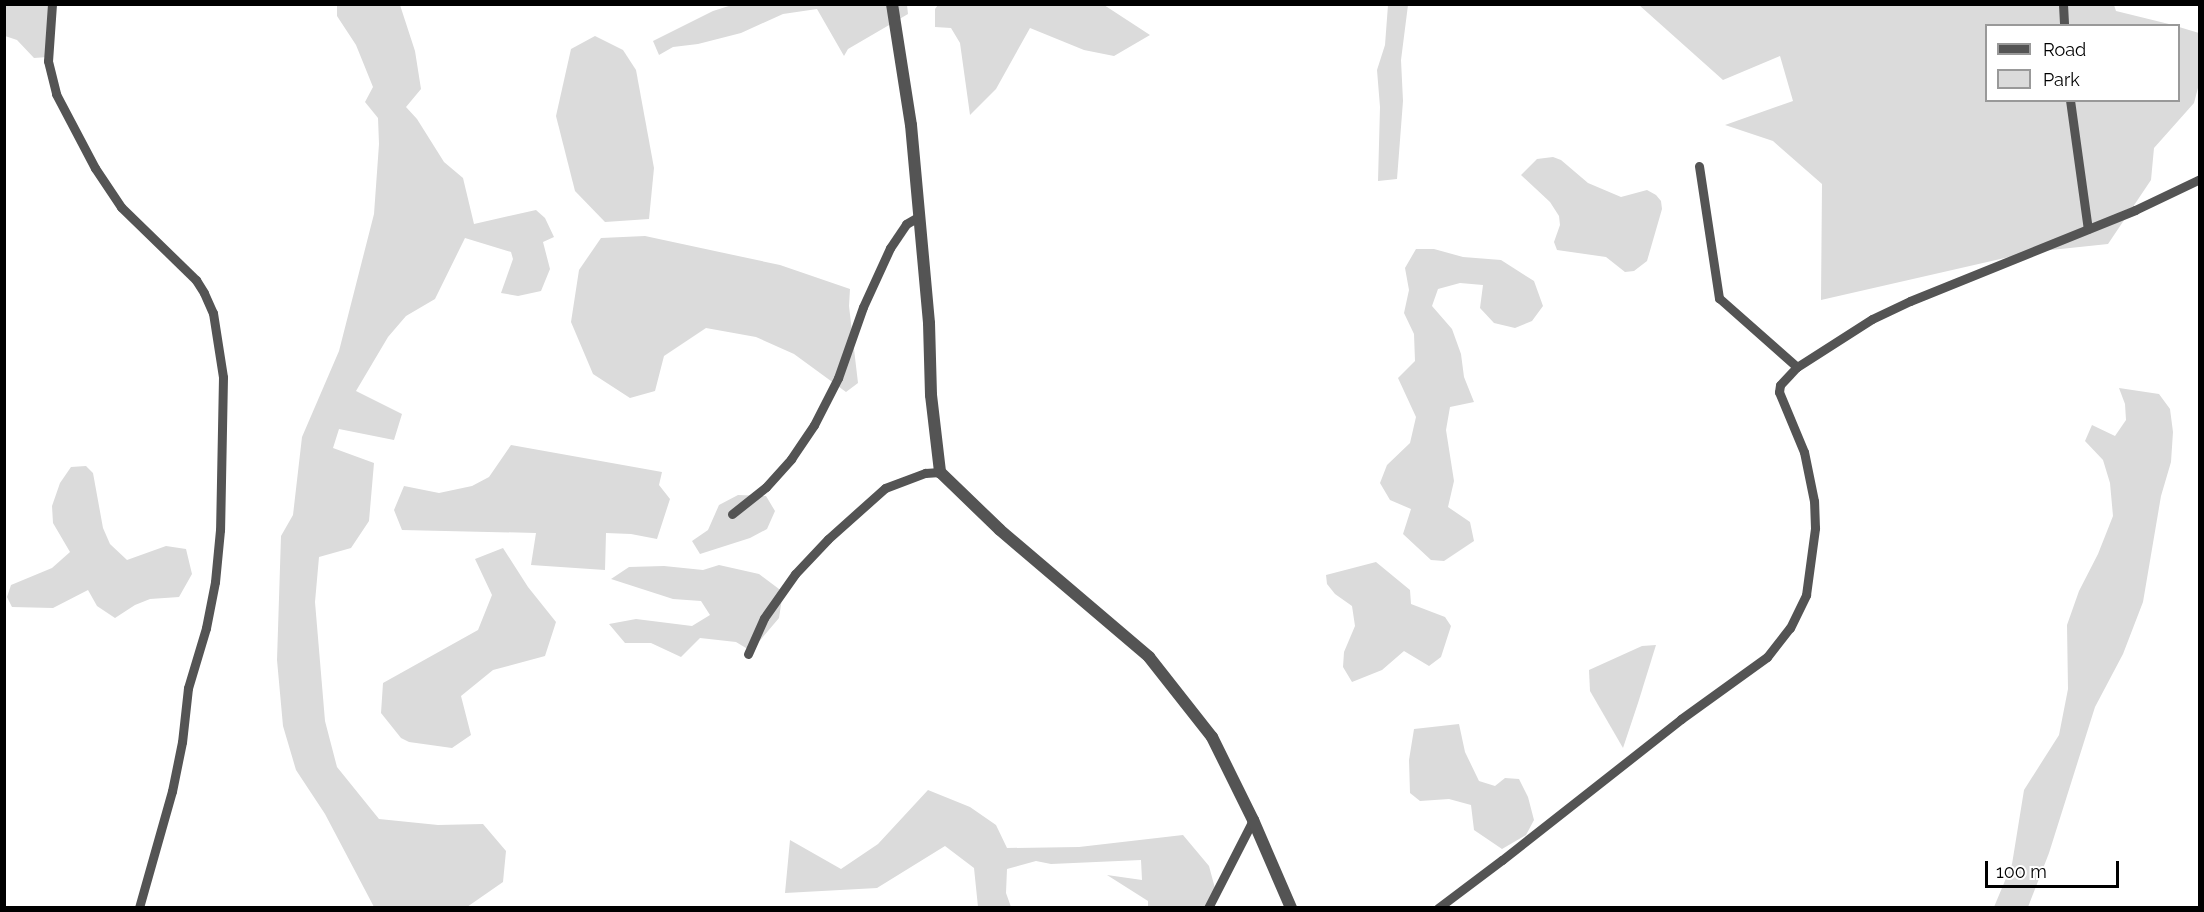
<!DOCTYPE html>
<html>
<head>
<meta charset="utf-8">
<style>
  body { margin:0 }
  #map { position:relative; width:2204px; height:912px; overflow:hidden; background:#fff; font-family:Raleway,sans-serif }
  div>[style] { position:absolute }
  .green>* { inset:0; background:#dbdbdb }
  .minor>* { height:9px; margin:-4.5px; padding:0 4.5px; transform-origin:4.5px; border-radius:4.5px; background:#545454 }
  .tertiary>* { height:12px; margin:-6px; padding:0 6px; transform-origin:6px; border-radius:6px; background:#545454 }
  span { translate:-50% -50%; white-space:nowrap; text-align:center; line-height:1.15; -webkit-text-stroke:4.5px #fff; paint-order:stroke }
  .frame { position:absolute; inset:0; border:6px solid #000; pointer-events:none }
  .legend { position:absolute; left:1985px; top:24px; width:195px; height:78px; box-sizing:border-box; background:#fff; border:2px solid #999; margin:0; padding:8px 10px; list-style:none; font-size:18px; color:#000 }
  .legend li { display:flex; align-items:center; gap:12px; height:30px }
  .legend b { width:30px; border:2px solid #999 }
  .scale { position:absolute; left:1985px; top:861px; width:134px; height:27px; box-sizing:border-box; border:3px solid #000; border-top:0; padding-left:8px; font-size:18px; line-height:21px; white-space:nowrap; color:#000; -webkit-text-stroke:4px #fff; paint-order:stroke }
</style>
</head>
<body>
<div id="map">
  <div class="green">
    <div style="clip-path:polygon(5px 5px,50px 5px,48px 57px,34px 58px,17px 40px,5px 36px)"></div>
    <div style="clip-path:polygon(337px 5px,400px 5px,415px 51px,421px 89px,406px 107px,417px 119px,444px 162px,463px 178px,474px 224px,536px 210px,545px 218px,554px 237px,543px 242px,550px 269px,541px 291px,518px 296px,501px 293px,513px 259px,511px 252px,465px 238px,435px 299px,406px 316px,388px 337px,356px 391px,402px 414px,394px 440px,339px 429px,333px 448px,374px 463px,369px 521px,351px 548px,319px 557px,315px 602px,325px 721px,337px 767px,379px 819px,438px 825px,483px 824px,506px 851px,503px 882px,467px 907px,374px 907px,325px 814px,296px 770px,283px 726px,277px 660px,281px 536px,293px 515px,302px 437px,339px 351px,374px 214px,379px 144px,378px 118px,365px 102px,373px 87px,356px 45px,337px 16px)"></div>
    <div style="clip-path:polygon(732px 5px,907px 5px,908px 14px,848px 49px,844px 56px,817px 9px,783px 14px,741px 33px,698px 44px,673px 47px,659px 55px,653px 41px,713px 11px)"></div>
    <div style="clip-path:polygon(1104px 5px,1150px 35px,1114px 56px,1084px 50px,1030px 28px,996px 89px,970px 115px,960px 43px,951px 28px,935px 27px,935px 9px,938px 5px)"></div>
    <div style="clip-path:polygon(1388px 5px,1408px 5px,1401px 60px,1403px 101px,1397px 179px,1378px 181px,1380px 107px,1377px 70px,1385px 45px)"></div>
    <div style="clip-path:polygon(1639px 5px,2114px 5px,2116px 11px,2173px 25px,1986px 26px,1986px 100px,2178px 100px,2179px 27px,2199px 33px,2199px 84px,2194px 103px,2154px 148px,2151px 180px,2108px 244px,2031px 252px,1821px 300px,1822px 184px,1773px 141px,1725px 125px,1793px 101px,1780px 56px,1723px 80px)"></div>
    <div style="clip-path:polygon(595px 36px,623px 50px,636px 70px,654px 168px,649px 219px,605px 222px,575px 191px,556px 116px,571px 49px)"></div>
    <div style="clip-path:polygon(1553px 157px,1561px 160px,1588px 183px,1621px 197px,1647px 190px,1656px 195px,1661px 201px,1662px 209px,1647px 261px,1634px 271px,1625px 272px,1606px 257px,1557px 250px,1554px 242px,1560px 225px,1559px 216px,1550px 202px,1521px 175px,1537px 159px)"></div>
    <div style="clip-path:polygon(645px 236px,780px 265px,850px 289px,849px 306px,858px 383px,846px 392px,794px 354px,756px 337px,706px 328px,664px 356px,655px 391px,630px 398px,593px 374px,571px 322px,579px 270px,601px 238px)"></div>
    <div style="clip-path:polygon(1416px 249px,1434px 249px,1463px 257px,1501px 260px,1534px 281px,1543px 306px,1532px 321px,1515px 328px,1494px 323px,1480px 308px,1483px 285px,1460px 283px,1438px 289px,1432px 306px,1452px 329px,1461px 354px,1464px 377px,1474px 402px,1450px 407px,1446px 430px,1454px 481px,1448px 507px,1470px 522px,1474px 541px,1444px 561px,1431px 560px,1403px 534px,1411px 509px,1390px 500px,1380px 483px,1387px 465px,1410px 443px,1416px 417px,1398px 378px,1415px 361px,1414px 334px,1404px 313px,1409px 290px,1405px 268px)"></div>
    <div style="clip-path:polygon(2119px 388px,2159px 394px,2170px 409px,2173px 432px,2171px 462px,2161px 496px,2143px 602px,2123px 654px,2095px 707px,2049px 853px,2028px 907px,1994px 907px,2012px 864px,2024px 790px,2059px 735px,2068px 689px,2067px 625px,2079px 591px,2098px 554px,2113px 516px,2110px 483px,2103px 460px,2085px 441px,2092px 425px,2115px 436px,2126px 420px,2125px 404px)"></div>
    <div style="clip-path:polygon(511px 445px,662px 472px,659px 485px,670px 499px,657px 539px,631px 534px,606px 533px,605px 570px,531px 565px,536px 533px,402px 530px,394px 510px,404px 486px,439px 493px,472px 486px,489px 477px)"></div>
    <div style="clip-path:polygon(86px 466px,93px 473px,103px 528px,110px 544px,127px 560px,166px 546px,186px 549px,192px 574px,179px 597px,150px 599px,135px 605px,115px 618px,97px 606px,88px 590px,53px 608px,12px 607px,7px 597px,11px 585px,52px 568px,70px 552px,53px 523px,52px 506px,60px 483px,71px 467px)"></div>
    <div style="clip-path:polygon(738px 495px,766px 496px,775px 511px,767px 529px,750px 538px,700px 554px,692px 541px,708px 530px,719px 505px)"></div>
    <div style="clip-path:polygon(503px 548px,528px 587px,556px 622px,545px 656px,493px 670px,461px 696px,471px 735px,452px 748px,409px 742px,401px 738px,381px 713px,383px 683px,478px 630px,492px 595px,475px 559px)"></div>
    <div style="clip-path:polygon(1376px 562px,1410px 590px,1411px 604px,1445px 617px,1451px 626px,1441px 657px,1429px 666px,1404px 651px,1382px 670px,1352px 682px,1343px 667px,1344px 652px,1355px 626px,1352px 606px,1335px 594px,1327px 584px,1326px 575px)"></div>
    <div style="clip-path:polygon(719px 565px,759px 574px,783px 592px,779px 618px,751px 651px,736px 642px,700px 638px,681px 657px,651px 643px,625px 643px,609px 624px,636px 619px,692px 626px,710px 615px,701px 601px,673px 599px,611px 579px,629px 567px,664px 566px,703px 570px)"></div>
    <div style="clip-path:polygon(1656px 645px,1638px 703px,1623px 748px,1590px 691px,1589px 670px,1642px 646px)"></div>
    <div style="clip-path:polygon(1459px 724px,1465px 752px,1479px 781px,1495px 786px,1505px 778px,1519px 779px,1528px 797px,1534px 820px,1526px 835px,1502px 849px,1474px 830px,1471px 805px,1449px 799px,1420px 801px,1410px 793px,1409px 760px,1414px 729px)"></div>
    <div style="clip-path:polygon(928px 790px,970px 807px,996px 825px,1007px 848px,1079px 847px,1183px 835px,1209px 866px,1216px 892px,1214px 907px,1148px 907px,1148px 901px,1107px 875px,1142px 880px,1141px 860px,1051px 864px,1036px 861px,1007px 869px,1006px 893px,1011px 907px,978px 907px,974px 868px,945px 846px,877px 888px,785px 893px,790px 840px,841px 869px,878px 844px)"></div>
  </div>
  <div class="minor">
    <div style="left:52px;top:4px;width:57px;rotate:94deg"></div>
    <div style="left:48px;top:61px;width:34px;rotate:76deg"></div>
    <div style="left:56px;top:94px;width:84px;rotate:62.2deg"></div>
    <div style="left:95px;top:168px;width:47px;rotate:56.3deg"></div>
    <div style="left:121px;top:207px;width:105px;rotate:44.2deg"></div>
    <div style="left:196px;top:280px;width:15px;rotate:58deg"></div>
    <div style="left:204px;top:293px;width:22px;rotate:66deg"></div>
    <div style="left:213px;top:313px;width:65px;rotate:81.1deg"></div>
    <div style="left:223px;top:377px;width:153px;rotate:91.1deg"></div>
    <div style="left:220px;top:530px;width:52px;rotate:95.5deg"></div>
    <div style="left:215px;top:582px;width:47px;rotate:101.1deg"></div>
    <div style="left:206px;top:628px;width:63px;rotate:106.7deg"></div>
    <div style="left:188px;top:688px;width:54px;rotate:96.3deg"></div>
    <div style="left:182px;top:742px;width:50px;rotate:101.5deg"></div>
    <div style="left:172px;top:791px;width:122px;rotate:105.8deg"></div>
    <div style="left:2063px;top:4px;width:22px;rotate:87deg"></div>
    <div style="left:2070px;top:100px;width:130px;rotate:82.1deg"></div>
    <div style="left:1699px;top:166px;width:134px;rotate:81.4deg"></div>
    <div style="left:1719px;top:298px;width:104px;rotate:41.5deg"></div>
    <div style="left:732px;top:514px;width:43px;rotate:-38.5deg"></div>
    <div style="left:766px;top:487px;width:38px;rotate:-48deg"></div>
    <div style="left:791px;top:459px;width:41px;rotate:-55.9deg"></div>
    <div style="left:814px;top:425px;width:53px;rotate:-62.9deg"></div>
    <div style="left:838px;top:378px;width:75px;rotate:-70.6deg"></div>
    <div style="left:863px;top:307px;width:65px;rotate:-65.4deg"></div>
    <div style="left:890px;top:248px;width:29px;rotate:-56deg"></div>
    <div style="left:906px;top:224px;width:16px;rotate:-30deg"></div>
    <div style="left:748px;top:654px;width:39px;rotate:-66deg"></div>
    <div style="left:764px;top:618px;width:54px;rotate:-54.8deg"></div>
    <div style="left:795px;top:574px;width:48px;rotate:-46.7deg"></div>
    <div style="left:828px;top:539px;width:76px;rotate:-41.8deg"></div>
    <div style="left:885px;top:488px;width:43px;rotate:-20.6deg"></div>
    <div style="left:925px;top:473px;width:15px;rotate:-4deg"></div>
    <div style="left:1208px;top:908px;width:99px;rotate:-62.9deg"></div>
    <div style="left:1438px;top:908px;width:80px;rotate:-36.9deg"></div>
    <div style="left:1502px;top:860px;width:228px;rotate:-38.2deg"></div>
    <div style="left:1681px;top:719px;width:106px;rotate:-35.8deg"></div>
    <div style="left:1767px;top:657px;width:37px;rotate:-52deg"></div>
    <div style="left:1790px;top:628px;width:37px;rotate:-64deg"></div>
    <div style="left:1806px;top:595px;width:68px;rotate:-82.3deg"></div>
    <div style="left:1815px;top:528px;width:27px;rotate:-92deg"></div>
    <div style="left:1814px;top:501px;width:50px;rotate:-101.5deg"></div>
    <div style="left:1804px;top:452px;width:65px;rotate:-112.6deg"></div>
    <div style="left:1779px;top:392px;width:7px;rotate:-82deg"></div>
    <div style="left:1780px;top:385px;width:25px;rotate:-47deg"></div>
    <div style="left:1797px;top:367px;width:89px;rotate:-32.6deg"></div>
    <div style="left:1872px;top:319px;width:42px;rotate:-25.3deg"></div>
    <div style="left:1910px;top:301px;width:243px;rotate:-22deg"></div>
    <div style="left:2135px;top:210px;width:72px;rotate:-25.5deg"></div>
  </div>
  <div class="tertiary">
    <div style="left:892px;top:4px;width:122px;rotate:81.1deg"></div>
    <div style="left:911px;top:125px;width:199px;rotate:84.8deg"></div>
    <div style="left:929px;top:323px;width:72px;rotate:88.4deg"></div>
    <div style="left:931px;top:395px;width:78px;rotate:83.3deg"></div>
    <div style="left:940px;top:472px;width:83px;rotate:44deg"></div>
    <div style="left:1000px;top:530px;width:196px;rotate:40.4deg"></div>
    <div style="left:1149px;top:657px;width:102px;rotate:51.8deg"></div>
    <div style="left:1212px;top:737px;width:93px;rotate:63.7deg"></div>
    <div style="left:1253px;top:820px;width:96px;rotate:66.6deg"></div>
  </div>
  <div class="frame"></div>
  <ul class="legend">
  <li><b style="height:8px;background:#545454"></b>Road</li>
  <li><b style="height:16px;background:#dbdbdb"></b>Park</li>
  </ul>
  <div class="scale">100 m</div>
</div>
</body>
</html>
